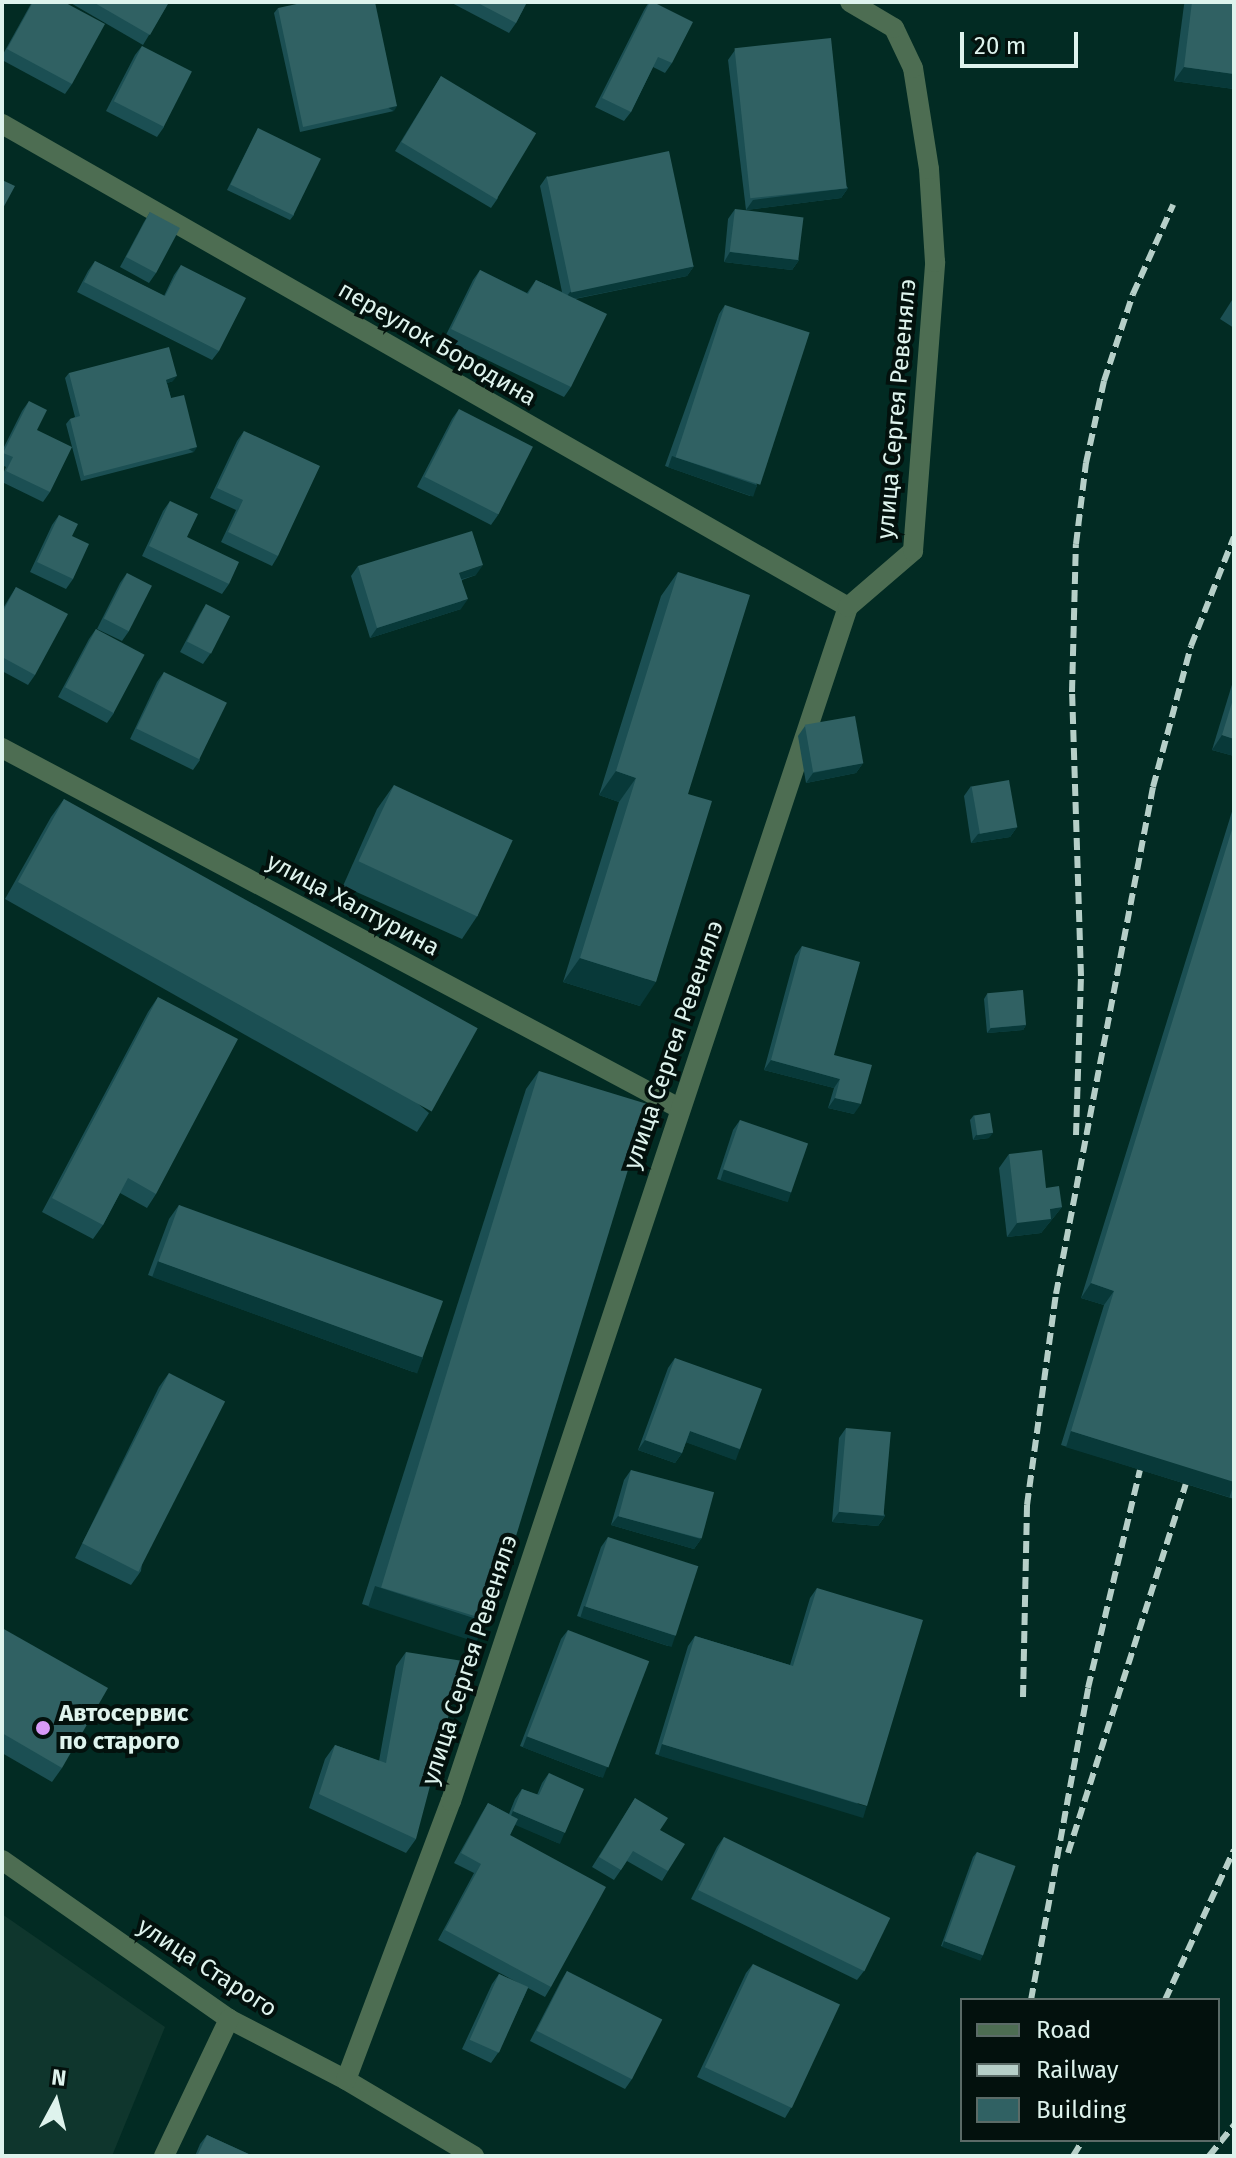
<!DOCTYPE html>
<html>
<head>
<meta charset="utf-8">
<style>
  body { margin:0 }
  #map { position:relative; width:1236px; height:2158px; overflow:hidden; background:#022b23; font-family:"Fira Sans",sans-serif }
  div>[style] { position:absolute }
  .built>* { inset:0; background:#0f362d }
  .street>* { height:20px; margin:-10px; padding:0 10px; transform-origin:10px; border-radius:10px; background:#4d6d52 }
  .rail>* { height:6px; margin-top:-3px; transform-origin:0; background:repeating-linear-gradient(90deg,#b6cfc8 0 12px,transparent 0 18px) }
  .wall>* { inset:0; background:#1b4f53 }
  .shaded-wall>* { inset:0; background:#083939; transform-origin:0 0 }
  .building>* { inset:0; background:#306163; transform-origin:0 0 }
  .dots>* { width:22px; height:22px; translate:-50% -50%; box-sizing:border-box; border:4px solid #03110d; border-radius:50% }
  span { translate:-50% -50%; white-space:nowrap; text-align:center; line-height:1.15; -webkit-text-stroke:8px #03110d; paint-order:stroke }
  .street-label { font-size:24px; color:#def3ed }
  .poi-label { font-size:24px; color:#def3ed; font-weight:700 }
  .left { translate:0 -50%; text-align:left }
  .frame { position:absolute; inset:0; border:4px solid #def3ed; pointer-events:none }
  .legend { position:absolute; left:960px; top:1998px; width:260px; height:144px; box-sizing:border-box; background:#03110d; border:2px solid #5b6b67; margin:0; padding:10px 14px; list-style:none; font-size:24px; color:#def3ed }
  .legend li { display:flex; align-items:center; gap:16px; height:40px }
  .legend b { width:40px; border:2px solid #5b6b67 }
  .north { position:absolute; left:16px; top:2062px; width:80px; height:80px; -webkit-text-stroke:6px #03110d; paint-order:stroke; rotate:7deg; font-size:22px; font-weight:700; line-height:32px; text-align:center; color:#def3ed }
  .north::after { content:''; display:block; margin:auto; width:28px; height:36px; background:#def3ed; clip-path:polygon(50% 0,100% 100%,50% 72%,0 100%) }
  .scale { position:absolute; left:960px; top:32px; width:118px; height:36px; box-sizing:border-box; border:4px solid #def3ed; border-top:0; padding-left:10px; font-size:24px; line-height:28px; white-space:nowrap; color:#def3ed; -webkit-text-stroke:6px #03110d; paint-order:stroke }
</style>
</head>
<body>
<div id="map">
  <div class="built">
    <div style="clip-path:polygon(2px 1914px,165px 2027px,112px 2156px,2px 2156px)"></div>
  </div>
  <div class="street">
    <div style="left:2px;top:124px;width:974px;rotate:29.72deg"></div>
    <div style="left:2px;top:748px;width:767px;rotate:28deg"></div>
    <div style="left:2px;top:1860px;width:277px;rotate:35deg"></div>
    <div style="left:229px;top:2019px;width:132px;rotate:27.5deg"></div>
    <div style="left:346px;top:2080px;width:149px;rotate:30.7deg"></div>
    <div style="left:346px;top:2080px;width:298px;rotate:-69.4deg"></div>
    <div style="left:451px;top:1801px;width:1258px;rotate:-71.61deg"></div>
    <div style="left:848px;top:607px;width:86px;rotate:-40.7deg"></div>
    <div style="left:913px;top:551px;width:290px;rotate:-85.6deg"></div>
    <div style="left:935px;top:262px;width:93px;rotate:-93.7deg"></div>
    <div style="left:929px;top:169px;width:102px;rotate:-99deg"></div>
    <div style="left:913px;top:68px;width:44px;rotate:-115.4deg"></div>
    <div style="left:894px;top:28px;width:51px;rotate:-149.4deg"></div>
    <div style="left:164px;top:2156px;width:152px;rotate:-64.6deg"></div>
  </div>
  <div class="rail">
    <div style="left:1076px;top:1135px;width:159px;rotate:-88.2deg"></div>
    <div style="left:1081px;top:976px;width:284px;rotate:-91.8deg"></div>
    <div style="left:1072px;top:692px;width:148px;rotate:-88.5deg"></div>
    <div style="left:1076px;top:544px;width:82px;rotate:-83deg"></div>
    <div style="left:1086px;top:463px;width:84px;rotate:-77.6deg"></div>
    <div style="left:1104px;top:381px;width:92px;rotate:-71.6deg"></div>
    <div style="left:1133px;top:294px;width:98px;rotate:-65.8deg"></div>
    <div style="left:1023px;top:1697px;width:192px;rotate:-88.8deg"></div>
    <div style="left:1027px;top:1505px;width:213px;rotate:-82.2deg"></div>
    <div style="left:1056px;top:1294px;width:516px;rotate:-79.17deg"></div>
    <div style="left:1153px;top:787px;width:146px;rotate:-74.9deg"></div>
    <div style="left:1191px;top:646px;width:117px;rotate:-68.5deg"></div>
    <div style="left:1068px;top:1853px;width:387px;rotate:-72.3deg"></div>
    <div style="left:1031px;top:2000px;width:317px;rotate:-79.6deg"></div>
    <div style="left:1088px;top:1688px;width:224px;rotate:-76.6deg"></div>
    <div style="left:1165px;top:2000px;width:165px;rotate:-65.3deg"></div>
    <div style="left:1073px;top:2156px;width:19px;rotate:-58deg"></div>
    <div style="left:1209px;top:2156px;width:40px;rotate:-51deg"></div>
  </div>
  <div class="wall">
    <div style="clip-path:polygon(32px 2px,64px 2px,72px 84px,65px 94px,2px 60px,2px 56px)"></div>
    <div style="clip-path:polygon(69px 2px,169px 2px,143px 45px)"></div>
    <div style="clip-path:polygon(450px 2px,527px 2px,516px 23px,509px 33px)"></div>
    <div style="clip-path:polygon(649px 2px,672px 63px,665px 73px,653px 67px,631px 112px,624px 121px,595px 107px,644px 10px)"></div>
    <div style="clip-path:polygon(1185px 2px,1234px 2px,1234px 89px,1174px 81px,1184px 5px)"></div>
    <div style="clip-path:polygon(278px 8px,394px 111px,300px 132px,274px 13px)"></div>
    <div style="clip-path:polygon(142px 46px,164px 127px,157px 137px,106px 111px,135px 55px)"></div>
    <div style="clip-path:polygon(735px 50px,848px 188px,841px 198px,746px 210px,728px 60px)"></div>
    <div style="clip-path:polygon(441px 76px,498px 198px,491px 208px,395px 151px)"></div>
    <div style="clip-path:polygon(258px 128px,294px 215px,290px 220px,227px 190px)"></div>
    <div style="clip-path:polygon(547px 176px,694px 266px,687px 276px,575px 299px,571px 387px,564px 397px,444px 339px,473px 280px,480px 270px,527px 293px,536px 280px,562px 292px,540px 186px)"></div>
    <div style="clip-path:polygon(735px 209px,799px 260px,792px 270px,724px 262px,728px 219px)"></div>
    <div style="clip-path:polygon(150px 212px,156px 273px,149px 283px,120px 267px,144px 222px)"></div>
    <div style="clip-path:polygon(95px 261px,164px 296px,174px 275px,181px 265px,219px 351px,212px 360px,77px 292px,88px 271px)"></div>
    <div style="clip-path:polygon(1234px 297px,1234px 328px,1220px 319px)"></div>
    <div style="clip-path:polygon(725px 305px,757px 486px,750px 496px,665px 466px,719px 314px)"></div>
    <div style="clip-path:polygon(69px 373px,173px 381px,167px 383px,171px 398px,194px 452px,81px 481px,66px 424px,70px 419px,75px 417px,65px 378px)"></div>
    <div style="clip-path:polygon(29px 401px,50px 492px,43px 502px,2px 482px,2px 476px,6px 467px,2px 465px,2px 451px,22px 411px)"></div>
    <div style="clip-path:polygon(459px 409px,498px 515px,491px 525px,417px 487px,452px 419px)"></div>
    <div style="clip-path:polygon(244px 431px,278px 556px,272px 566px,221px 542px,236px 510px,210px 498px,237px 441px)"></div>
    <div style="clip-path:polygon(170px 501px,187px 537px,229px 584px,222px 594px,142px 556px,163px 511px)"></div>
    <div style="clip-path:polygon(59px 515px,72px 536px,73px 579px,66px 589px,30px 572px,52px 525px)"></div>
    <div style="clip-path:polygon(358px 566px,476px 575px,462px 580px,461px 609px,370px 638px,351px 576px)"></div>
    <div style="clip-path:polygon(678px 572px,688px 794px,640px 1006px,563px 982px,619px 802px,599px 795px,661px 596px)"></div>
    <div style="clip-path:polygon(127px 573px,129px 631px,122px 641px,97px 629px,120px 583px)"></div>
    <div style="clip-path:polygon(16px 587px,35px 675px,28px 685px,2px 671px,2px 610px)"></div>
    <div style="clip-path:polygon(206px 604px,210px 654px,203px 664px,180px 652px,200px 614px)"></div>
    <div style="clip-path:polygon(96px 629px,114px 713px,107px 723px,58px 697px,89px 639px)"></div>
    <div style="clip-path:polygon(164px 672px,200px 760px,193px 770px,130px 739px,157px 682px)"></div>
    <div style="clip-path:polygon(1234px 678px,1234px 756px,1212px 750px)"></div>
    <div style="clip-path:polygon(805px 726px,863px 763px,856px 773px,806px 783px,798px 736px)"></div>
    <div style="clip-path:polygon(394px 785px,478px 915px,462px 939px,343px 886px,377px 809px)"></div>
    <div style="clip-path:polygon(971px 786px,1017px 827px,1010px 837px,971px 843px,964px 796px)"></div>
    <div style="clip-path:polygon(64px 799px,429px 1113px,417px 1132px,5px 899px,51px 817px)"></div>
    <div style="clip-path:polygon(1234px 805px,1234px 1499px,1061px 1445px,1104px 1305px,1081px 1298px)"></div>
    <div style="clip-path:polygon(802px 946px,834px 1055px,854px 1114px,828px 1108px,834px 1088px,764px 1070px,795px 956px)"></div>
    <div style="clip-path:polygon(987px 994px,1026px 1025px,1023px 1030px,987px 1033px,984px 999px)"></div>
    <div style="clip-path:polygon(158px 997px,156px 1194px,147px 1208px,120px 1193px,103px 1225px,93px 1239px,42px 1212px,148px 1012px)"></div>
    <div style="clip-path:polygon(539px 1071px,484px 1621px,472px 1639px,362px 1604px,526px 1089px)"></div>
    <div style="clip-path:polygon(974px 1115px,989px 1138px,973px 1140px,970px 1120px)"></div>
    <div style="clip-path:polygon(740px 1120px,785px 1201px,717px 1179px,733px 1130px)"></div>
    <div style="clip-path:polygon(1009px 1154px,1046px 1188px,1062px 1207px,1041px 1233px,1007px 1237px,999px 1168px)"></div>
    <div style="clip-path:polygon(179px 1205px,423px 1358px,413px 1372px,148px 1275px,169px 1219px)"></div>
    <div style="clip-path:polygon(675px 1358px,740px 1449px,733px 1459px,686px 1442px,682px 1453px,675px 1463px,638px 1450px,668px 1368px)"></div>
    <div style="clip-path:polygon(169px 1373px,141px 1571px,131px 1585px,75px 1558px,159px 1387px)"></div>
    <div style="clip-path:polygon(846px 1428px,885px 1516px,878px 1526px,832px 1522px,839px 1438px)"></div>
    <div style="clip-path:polygon(631px 1470px,701px 1539px,694px 1549px,611px 1525px,624px 1480px)"></div>
    <div style="clip-path:polygon(608px 1537px,675px 1636px,668px 1646px,577px 1616px,601px 1547px)"></div>
    <div style="clip-path:polygon(817px 1588px,860px 1816px,655px 1754px,688px 1646px,695px 1636px,790px 1665px,810px 1598px)"></div>
    <div style="clip-path:polygon(2px 1628px,62px 1768px,52px 1782px,2px 1753px)"></div>
    <div style="clip-path:polygon(568px 1630px,600px 1777px,520px 1746px,561px 1639px)"></div>
    <div style="clip-path:polygon(406px 1652px,416px 1839px,406px 1853px,309px 1808px,325px 1759px,335px 1745px,379px 1761px,396px 1666px)"></div>
    <div style="clip-path:polygon(549px 1773px,558px 1843px,515px 1824px,510px 1835px,551px 1987px,545px 1997px,528px 1988px,498px 2053px,491px 2063px,462px 2049px,492px 1984px,499px 1974px,522px 1985px,438px 1940px,474px 1873px,454px 1863px,482px 1813px,488px 1803px,509px 1814px,515px 1799px,522px 1789px,537px 1795px,542px 1783px)"></div>
    <div style="clip-path:polygon(635px 1798px,660px 1830px,668px 1871px,662px 1881px,627px 1861px,614px 1880px,592px 1867px)"></div>
    <div style="clip-path:polygon(724px 1837px,864px 1971px,857px 1980px,691px 1899px,717px 1847px)"></div>
    <div style="clip-path:polygon(977px 1852px,983px 1955px,980px 1960px,941px 1946px,973px 1857px)"></div>
    <div style="clip-path:polygon(753px 1964px,791px 2108px,785px 2118px,697px 2077px,746px 1973px)"></div>
    <div style="clip-path:polygon(567px 1971px,632px 2079px,625px 2089px,530px 2041px,561px 1981px)"></div>
    <div style="clip-path:polygon(207px 2135px,253px 2156px,195px 2156px,200px 2144px)"></div>
  </div>
  <div class="shaded-wall">
    <div style="clip-path:polygon(1184px 67px,1234px 74px,1234px 89px,1174px 81px)"></div>
    <div style="left:397px;top:106px;width:6px;height:96px;rotate:121deg"></div>
    <div style="clip-path:polygon(848px 188px,841px 198px,746px 210px,753px 200px)"></div>
    <div style="clip-path:polygon(730px 252px,799px 260px,792px 270px,724px 262px)"></div>
    <div style="clip-path:polygon(694px 266px,687px 276px,563px 301px,570px 292px)"></div>
    <div style="clip-path:polygon(177px 376px,173px 381px,162px 385px,166px 380px)"></div>
    <div style="left:197px;top:447px;width:6px;height:117px;rotate:121deg"></div>
    <div style="left:672px;top:456px;width:90px;height:12px;rotate:19deg"></div>
    <div style="clip-path:polygon(483px 565px,476px 575px,452px 582px,459px 573px)"></div>
    <div style="clip-path:polygon(468px 599px,461px 609px,370px 638px,377px 628px)"></div>
    <div style="clip-path:polygon(1222px 735px,1234px 739px,1234px 756px,1212px 750px)"></div>
    <div style="clip-path:polygon(863px 763px,856px 773px,806px 783px,813px 773px)"></div>
    <div style="clip-path:polygon(616px 771px,636px 778px,619px 802px,599px 795px)"></div>
    <div style="clip-path:polygon(1017px 827px,1010px 837px,971px 843px,978px 834px)"></div>
    <div style="clip-path:polygon(580px 958px,656px 982px,640px 1006px,563px 982px)"></div>
    <div style="clip-path:polygon(1026px 1025px,1023px 1030px,987px 1033px,991px 1028px)"></div>
    <div style="clip-path:polygon(771px 1060px,840px 1079px,834px 1088px,764px 1070px)"></div>
    <div style="clip-path:polygon(835px 1098px,861px 1104px,854px 1114px,828px 1108px)"></div>
    <div style="clip-path:polygon(993px 1133px,989px 1138px,973px 1140px,976px 1135px)"></div>
    <div style="left:724px;top:1169px;width:71px;height:12px;rotate:18deg"></div>
    <div style="clip-path:polygon(1062px 1207px,1041px 1233px,1007px 1237px,1017px 1223px,1050px 1209px)"></div>
    <div style="left:158px;top:1261px;width:282px;height:17px;rotate:20deg"></div>
    <div style="clip-path:polygon(1091px 1283px,1114px 1291px,1104px 1305px,1081px 1298px)"></div>
    <div style="left:690px;top:1431px;width:53px;height:12px;rotate:20deg"></div>
    <div style="left:1071px;top:1431px;width:171px;height:17px;rotate:17deg"></div>
    <div style="clip-path:polygon(645px 1440px,682px 1453px,675px 1463px,638px 1450px)"></div>
    <div style="clip-path:polygon(839px 1512px,885px 1516px,878px 1526px,832px 1522px)"></div>
    <div style="clip-path:polygon(618px 1516px,701px 1539px,694px 1549px,611px 1525px)"></div>
    <div style="left:375px;top:1586px;width:114px;height:22px;rotate:18deg"></div>
    <div style="left:584px;top:1606px;width:96px;height:12px;rotate:18deg"></div>
    <div style="left:527px;top:1736px;width:86px;height:12px;rotate:21deg"></div>
    <div style="left:662px;top:1744px;width:214px;height:12px;rotate:17deg"></div>
    <div style="left:513px;top:1811px;width:56px;height:12px;rotate:23deg"></div>
    <div style="left:944px;top:1941px;width:41px;height:6px;rotate:20deg"></div>
  </div>
  <div class="building">
    <div style="clip-path:polygon(33px 2px,64px 2px,105px 24px,72px 84px,7px 49px)"></div>
    <div style="clip-path:polygon(93px 2px,169px 2px,150px 35px)"></div>
    <div style="clip-path:polygon(306px 2px,375px 2px,397px 106px,303px 127px,278px 8px)"></div>
    <div style="clip-path:polygon(476px 2px,527px 2px,516px 23px)"></div>
    <div style="clip-path:polygon(650px 2px,653px 2px,693px 22px,672px 63px,658px 57px,631px 112px,602px 98px)"></div>
    <div style="clip-path:polygon(1192px 2px,1234px 2px,1234px 74px,1184px 67px)"></div>
    <div style="left:831px;top:38px;width:151px;height:97px;rotate:84deg"></div>
    <div style="left:142px;top:46px;width:56px;height:62px;rotate:27deg"></div>
    <div style="left:441px;top:76px;width:111px;height:77px;rotate:31deg"></div>
    <div style="left:258px;top:128px;width:70px;height:63px;rotate:26deg"></div>
    <div style="left:669px;top:151px;width:118px;height:125px;rotate:78deg"></div>
    <div style="clip-path:polygon(2px 180px,15px 186px,2px 210px)"></div>
    <div style="left:735px;top:209px;width:69px;height:43px;rotate:7deg"></div>
    <div style="left:150px;top:212px;width:34px;height:51px;rotate:28deg"></div>
    <div style="clip-path:polygon(95px 261px,165px 296px,181px 265px,246px 298px,219px 351px,84px 282px)"></div>
    <div style="clip-path:polygon(480px 270px,528px 294px,536px 280px,607px 314px,571px 387px,451px 329px)"></div>
    <div style="left:725px;top:305px;width:89px;height:160px;rotate:18deg"></div>
    <div style="clip-path:polygon(169px 347px,177px 376px,166px 380px,171px 398px,184px 395px,197px 447px,84px 476px,70px 419px,80px 416px,69px 373px)"></div>
    <div style="clip-path:polygon(29px 401px,47px 410px,37px 430px,72px 447px,50px 492px,6px 471px,13px 457px,3px 453px)"></div>
    <div style="left:459px;top:409px;width:83px;height:76px;rotate:27deg"></div>
    <div style="clip-path:polygon(244px 431px,320px 466px,278px 556px,228px 532px,243px 500px,217px 488px)"></div>
    <div style="clip-path:polygon(170px 501px,198px 514px,187px 537px,239px 562px,229px 584px,149px 546px)"></div>
    <div style="clip-path:polygon(59px 515px,78px 524px,72px 536px,89px 544px,73px 579px,37px 562px)"></div>
    <div style="clip-path:polygon(472px 531px,483px 565px,459px 573px,468px 599px,377px 628px,358px 566px)"></div>
    <div style="clip-path:polygon(678px 572px,750px 595px,688px 794px,712px 801px,656px 982px,580px 958px,636px 778px,616px 771px)"></div>
    <div style="left:127px;top:573px;width:28px;height:51px;rotate:27deg"></div>
    <div style="clip-path:polygon(16px 587px,68px 614px,35px 675px,2px 657px,2px 613px)"></div>
    <div style="left:206px;top:604px;width:27px;height:42px;rotate:27deg"></div>
    <div style="left:96px;top:629px;width:55px;height:66px;rotate:28deg"></div>
    <div style="left:164px;top:672px;width:70px;height:63px;rotate:26deg"></div>
    <div style="clip-path:polygon(1234px 696px,1234px 739px,1222px 735px)"></div>
    <div style="left:855px;top:716px;width:48px;height:51px;rotate:80deg"></div>
    <div style="left:1009px;top:780px;width:48px;height:38px;rotate:80deg"></div>
    <div style="left:394px;top:785px;width:131px;height:84px;rotate:25deg"></div>
    <div style="left:64px;top:799px;width:473px;height:95px;rotate:29deg"></div>
    <div style="clip-path:polygon(1234px 823px,1234px 1482px,1071px 1431px,1114px 1291px,1091px 1283px)"></div>
    <div style="clip-path:polygon(802px 946px,860px 962px,834px 1055px,872px 1065px,861px 1104px,835px 1098px,840px 1079px,771px 1060px)"></div>
    <div style="left:1023px;top:990px;width:35px;height:36px;rotate:85deg"></div>
    <div style="clip-path:polygon(158px 997px,238px 1039px,156px 1194px,128px 1178px,103px 1225px,52px 1198px)"></div>
    <div style="left:539px;top:1071px;width:114px;height:540px;rotate:17deg"></div>
    <div style="left:990px;top:1113px;width:20px;height:16px;rotate:81deg"></div>
    <div style="left:740px;top:1120px;width:72px;height:52px;rotate:19deg"></div>
    <div style="clip-path:polygon(1042px 1150px,1046px 1188px,1059px 1186px,1062px 1207px,1050px 1209px,1051px 1219px,1017px 1223px,1009px 1154px)"></div>
    <div style="left:179px;top:1205px;width:281px;height:60px;rotate:20deg"></div>
    <div style="clip-path:polygon(675px 1358px,762px 1389px,740px 1449px,690px 1431px,682px 1453px,645px 1440px)"></div>
    <div style="left:169px;top:1373px;width:63px;height:191px;rotate:27deg"></div>
    <div style="left:846px;top:1428px;width:45px;height:84px;rotate:5deg"></div>
    <div style="left:631px;top:1470px;width:86px;height:48px;rotate:15deg"></div>
    <div style="left:608px;top:1537px;width:95px;height:73px;rotate:18deg"></div>
    <div style="clip-path:polygon(817px 1588px,923px 1620px,867px 1806px,662px 1744px,695px 1636px,793px 1666px)"></div>
    <div style="clip-path:polygon(2px 1628px,108px 1688px,62px 1768px,2px 1733px)"></div>
    <div style="left:568px;top:1630px;width:87px;height:114px;rotate:21deg"></div>
    <div style="clip-path:polygon(406px 1652px,463px 1661px,416px 1839px,319px 1794px,335px 1745px,386px 1763px)"></div>
    <div style="clip-path:polygon(549px 1773px,584px 1789px,565px 1833px,513px 1811px,522px 1789px,539px 1795px)"></div>
    <div style="clip-path:polygon(635px 1798px,668px 1818px,660px 1830px,685px 1844px,668px 1871px,633px 1851px,621px 1870px,599px 1857px)"></div>
    <div style="clip-path:polygon(488px 1803px,518px 1819px,510px 1835px,606px 1887px,551px 1987px,445px 1930px,481px 1864px,461px 1853px)"></div>
    <div style="left:724px;top:1837px;width:185px;height:59px;rotate:26deg"></div>
    <div style="left:977px;top:1852px;width:41px;height:95px;rotate:20deg"></div>
    <div style="left:753px;top:1964px;width:96px;height:114px;rotate:25deg"></div>
    <div style="left:567px;top:1971px;width:107px;height:67px;rotate:27deg"></div>
    <div style="left:499px;top:1974px;width:32px;height:72px;rotate:24deg"></div>
    <div style="clip-path:polygon(207px 2135px,253px 2156px,197px 2156px)"></div>
  </div>
  <div class="dots">
    <div style="left:43px;top:1728px;background:#d89af8"></div>
  </div>
  <div class="street-label">
    <span style="left:437px;top:344px;rotate:30deg">переулок Бородина</span>
    <span style="left:897px;top:409px;rotate:-85deg">улица Сергея Ревенялэ</span>
    <span style="left:353px;top:905px;rotate:28deg">улица Халтурина</span>
    <span style="left:674px;top:1045px;rotate:-71deg">улица Сергея Ревенялэ</span>
    <span style="left:470px;top:1660px;rotate:-72deg">улица Сергея Ревенялэ</span>
    <span style="left:207px;top:1968px;rotate:33deg">улица Старого</span>
  </div>
  <div class="poi-label">
    <span class="left" style="left:59px;top:1728px">Автосервис<br>по старого</span>
  </div>
  <div class="frame"></div>
  <ul class="legend">
  <li><b style="height:10px;background:#4d6d52"></b>Road</li>
  <li><b style="height:10px;background:#b6cfc8"></b>Railway</li>
  <li><b style="height:22px;background:#306163"></b>Building</li>
  </ul>
  <div class="north">N</div>
  <div class="scale">20 m</div>
</div>
</body>
</html>
